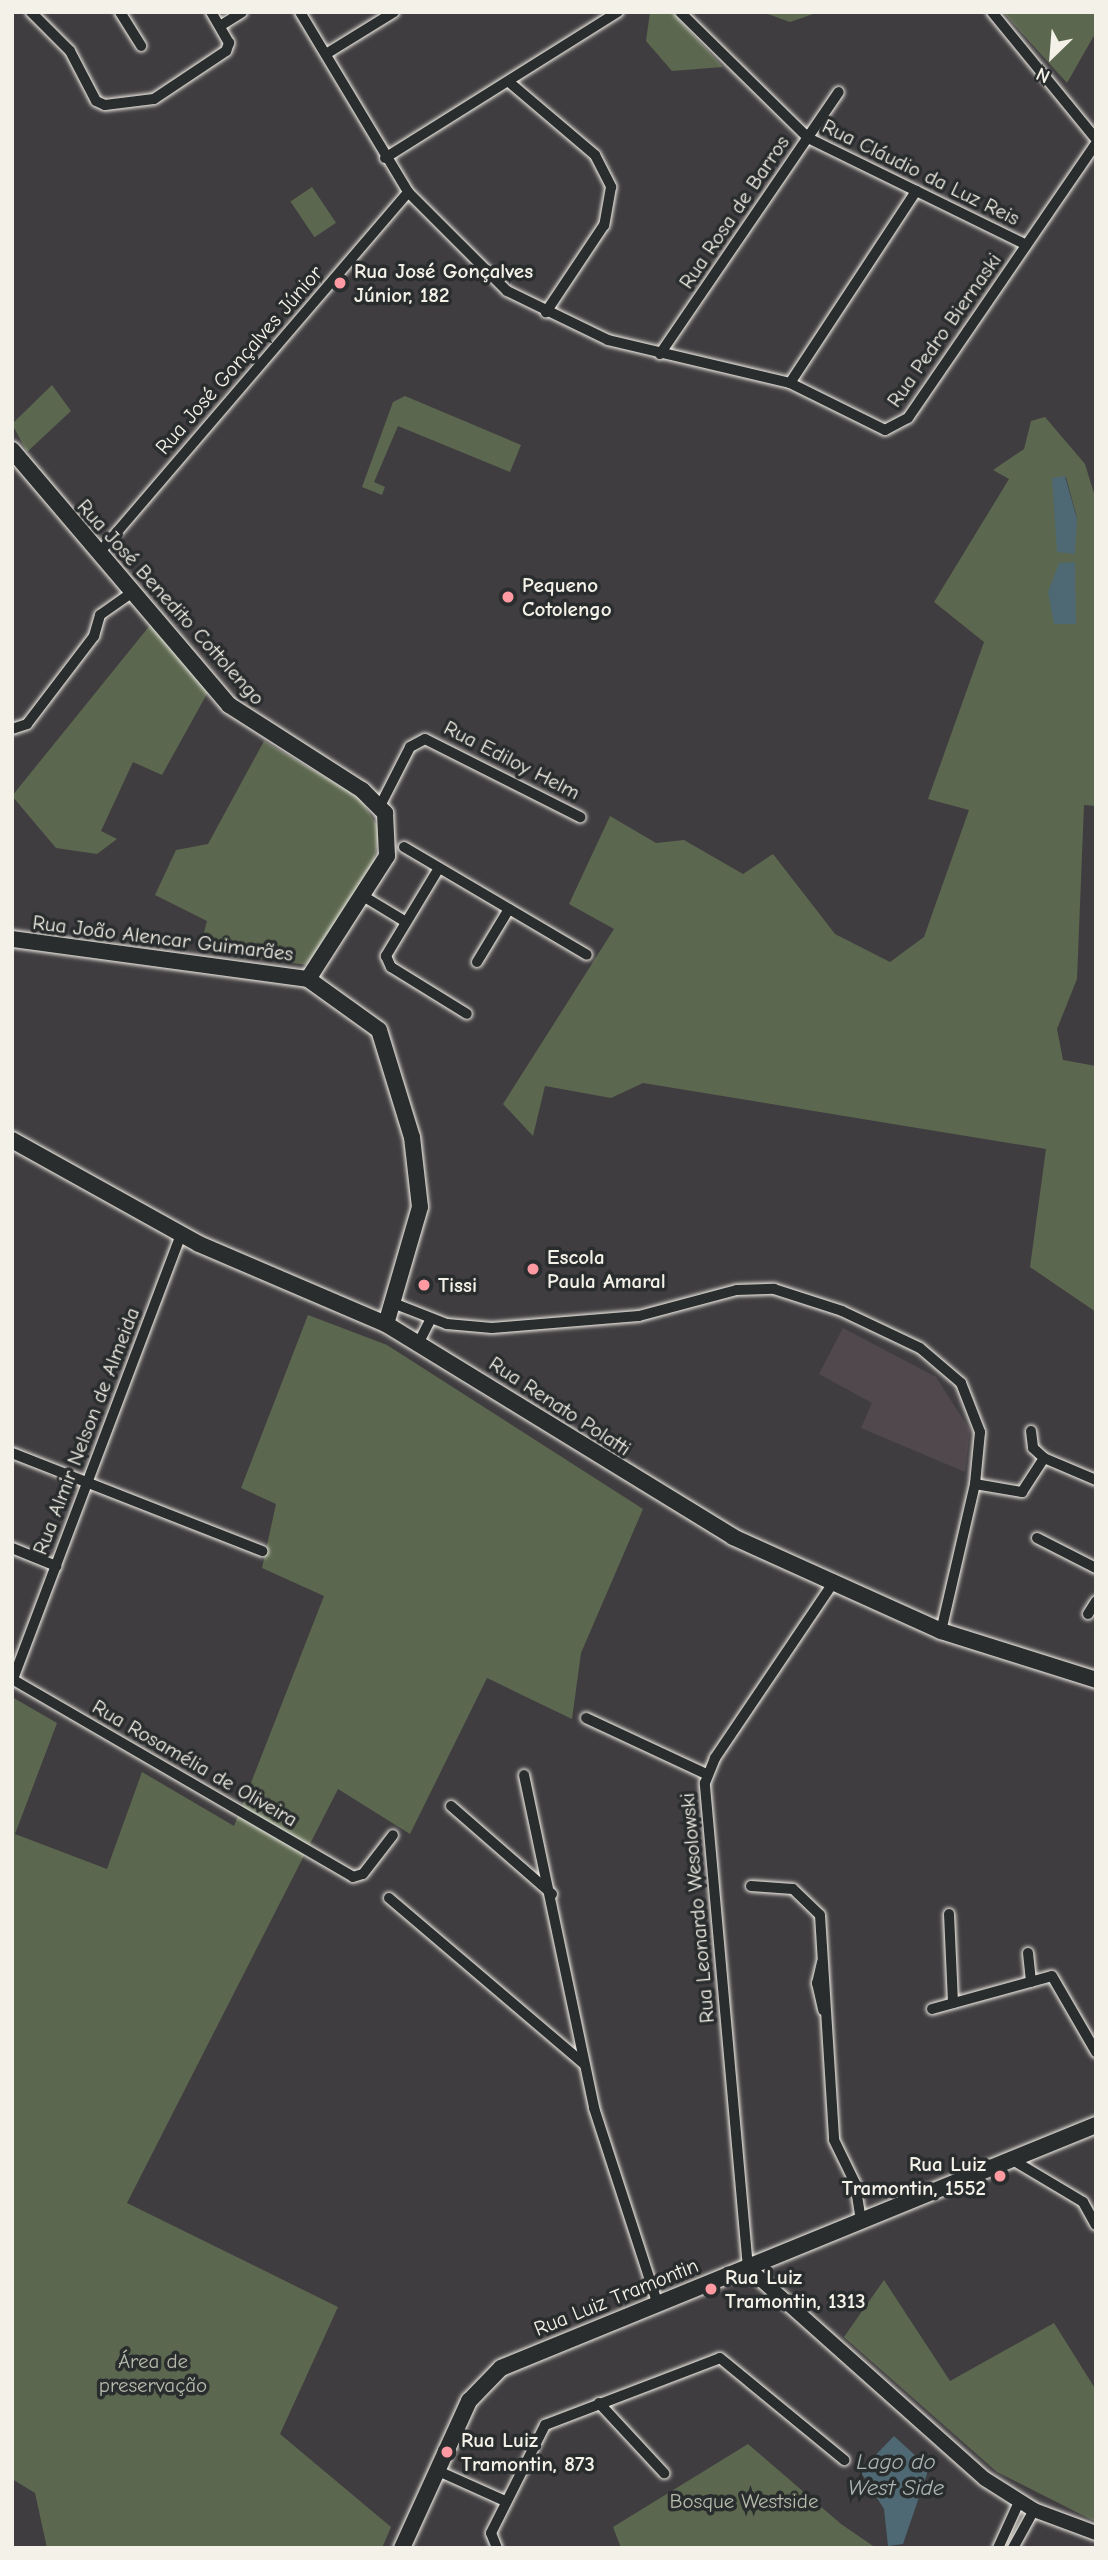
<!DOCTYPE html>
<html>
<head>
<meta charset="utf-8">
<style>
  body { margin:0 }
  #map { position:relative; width:1108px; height:2560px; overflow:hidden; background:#403d40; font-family:"Comic Neue",sans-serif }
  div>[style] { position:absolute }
  .built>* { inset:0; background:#50484d }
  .green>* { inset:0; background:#5c674f; transform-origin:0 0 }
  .water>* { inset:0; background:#4e6973 }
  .roads { filter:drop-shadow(0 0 2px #f4f1e8) drop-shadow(0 0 2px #f4f1e8) }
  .minor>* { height:10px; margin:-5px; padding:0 5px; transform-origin:5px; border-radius:5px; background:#2a2d2e }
  .tertiary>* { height:14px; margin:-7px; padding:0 7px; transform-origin:7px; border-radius:7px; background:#2a2d2e }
  .secondary>* { height:16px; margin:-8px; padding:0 8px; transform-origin:8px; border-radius:8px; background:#2a2d2e }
  .dots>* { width:19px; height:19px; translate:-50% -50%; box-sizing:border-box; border:4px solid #2a2d2e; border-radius:50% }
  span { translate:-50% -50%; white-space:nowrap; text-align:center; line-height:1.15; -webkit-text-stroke:7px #2a2d2e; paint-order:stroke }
  .street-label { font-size:21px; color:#f4f1e8 }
  .poi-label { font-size:21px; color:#f4f1e8; font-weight:700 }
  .left { translate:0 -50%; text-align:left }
  .right { translate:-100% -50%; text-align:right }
  .park-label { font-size:21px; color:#b7baab }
  .water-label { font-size:23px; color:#a9b4b3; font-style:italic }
  .frame { position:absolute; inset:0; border:14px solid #f4f1e8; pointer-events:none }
  .north { position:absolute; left:1017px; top:21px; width:70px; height:70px; -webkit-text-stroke:5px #2a2d2e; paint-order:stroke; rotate:205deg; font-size:19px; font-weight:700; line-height:28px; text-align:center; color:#f4f1e8 }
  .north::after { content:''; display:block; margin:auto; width:24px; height:32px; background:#f4f1e8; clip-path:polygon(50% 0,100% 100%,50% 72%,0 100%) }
</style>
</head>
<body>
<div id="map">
  <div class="built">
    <div style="clip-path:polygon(843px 1328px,936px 1377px,970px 1430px,965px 1472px,861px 1428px,872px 1403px,819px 1374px)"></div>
  </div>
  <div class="green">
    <div style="clip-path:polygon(650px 12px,672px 12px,723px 67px,672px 71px,646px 41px)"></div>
    <div style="clip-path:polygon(762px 12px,819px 12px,790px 22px)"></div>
    <div style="clip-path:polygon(1003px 12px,1096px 12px,1096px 32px,1067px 83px)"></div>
    <div style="left:312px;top:187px;width:43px;height:26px;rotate:56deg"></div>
    <div style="clip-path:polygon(52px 385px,71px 411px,27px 452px,12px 424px)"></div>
    <div style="clip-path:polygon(405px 396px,521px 445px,510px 472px,398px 426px,374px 482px,385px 487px,382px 495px,362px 487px,393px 402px)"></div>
    <div style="clip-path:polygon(evenodd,1045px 417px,1085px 464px,1096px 500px,1096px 806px,1084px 805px,1077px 979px,1057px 1029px,1063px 1060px,1096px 1066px,1096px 1312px,1030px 1267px,1046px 1149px,643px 1083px,611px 1098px,545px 1086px,533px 1136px,503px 1104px,614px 929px,569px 904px,610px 816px,656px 843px,684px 840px,743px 874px,773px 854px,835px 934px,890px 962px,924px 937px,969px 810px,928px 799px,984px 642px,934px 602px,1009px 479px,993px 470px,1024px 449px,1031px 421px,1045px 417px,1066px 477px,1077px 518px,1052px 479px,1066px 477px)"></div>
    <div style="clip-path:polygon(151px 624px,208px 692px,162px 775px,133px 762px,101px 831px,117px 839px,97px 854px,56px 848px,12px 796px)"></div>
    <div style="clip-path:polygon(264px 741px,360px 798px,380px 830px,374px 862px,308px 965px,199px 951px,207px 921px,155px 895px,176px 850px,208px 844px)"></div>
    <div style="clip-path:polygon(308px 1315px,387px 1345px,643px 1509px,581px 1653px,572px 1719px,487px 1678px,410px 1834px,338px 1789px,127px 2203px,338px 2307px,280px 2434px,391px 2527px,382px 2548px,47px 2548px,35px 2493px,12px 2479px,12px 1697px,57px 1723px,15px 1834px,107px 1869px,142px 1772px,234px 1826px,324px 1596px,262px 1568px,276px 1504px,241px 1488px)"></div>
    <div style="clip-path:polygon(884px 2280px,950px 2381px,1054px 2323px,1096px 2390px,1096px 2522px,997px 2472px,844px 2337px)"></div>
    <div style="clip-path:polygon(748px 2444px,841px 2524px,876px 2548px,621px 2548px,613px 2527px)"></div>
  </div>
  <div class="water">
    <div style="clip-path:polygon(1065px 476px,1077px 519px,1075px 554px,1057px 552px,1052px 478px)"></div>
    <div style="clip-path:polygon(1075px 562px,1076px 624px,1054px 624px,1048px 592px,1059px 563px)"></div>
    <div style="clip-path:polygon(894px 2436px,929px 2468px,903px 2544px,888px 2546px,884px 2509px,860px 2471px)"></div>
  </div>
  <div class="roads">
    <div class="minor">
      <div style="left:31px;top:12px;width:55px;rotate:45deg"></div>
      <div style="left:70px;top:51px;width:56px;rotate:62.5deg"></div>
      <div style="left:96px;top:101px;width:10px;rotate:24deg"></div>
      <div style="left:105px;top:105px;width:49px;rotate:-7deg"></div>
      <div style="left:154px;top:99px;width:87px;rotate:-33.7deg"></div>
      <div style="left:226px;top:51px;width:9px;rotate:-69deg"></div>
      <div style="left:229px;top:43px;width:36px;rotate:-120deg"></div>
      <div style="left:120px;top:12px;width:40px;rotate:58deg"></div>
      <div style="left:300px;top:12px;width:210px;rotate:59deg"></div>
      <div style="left:408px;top:192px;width:140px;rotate:45deg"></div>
      <div style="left:507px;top:291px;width:112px;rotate:25.9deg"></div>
      <div style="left:608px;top:340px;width:187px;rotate:13.3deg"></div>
      <div style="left:790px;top:383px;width:106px;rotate:26.3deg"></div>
      <div style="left:885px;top:430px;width:26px;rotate:-28deg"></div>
      <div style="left:908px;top:418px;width:333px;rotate:-55.6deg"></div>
      <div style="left:680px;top:12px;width:180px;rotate:44.5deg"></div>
      <div style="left:808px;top:138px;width:243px;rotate:26.1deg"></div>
      <div style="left:992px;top:12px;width:164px;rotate:50.7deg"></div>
      <div style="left:220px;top:26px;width:26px;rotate:-32deg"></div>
      <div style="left:326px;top:54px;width:80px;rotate:-31.7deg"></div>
      <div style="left:509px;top:82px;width:113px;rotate:40.3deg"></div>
      <div style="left:595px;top:155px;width:36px;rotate:63deg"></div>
      <div style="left:611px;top:187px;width:39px;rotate:100deg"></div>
      <div style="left:604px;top:225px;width:105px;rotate:123.7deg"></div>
      <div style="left:385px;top:158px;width:275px;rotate:-32.1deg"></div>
      <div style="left:660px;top:354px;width:317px;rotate:-55.7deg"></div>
      <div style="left:790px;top:383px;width:230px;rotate:-56.7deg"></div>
      <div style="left:99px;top:553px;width:475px;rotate:-49.4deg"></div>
      <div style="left:12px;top:729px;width:16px;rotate:-18deg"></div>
      <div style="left:27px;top:724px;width:111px;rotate:-52.7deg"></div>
      <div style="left:94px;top:636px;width:22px;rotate:-74deg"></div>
      <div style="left:100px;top:615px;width:42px;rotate:-35.2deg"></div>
      <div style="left:381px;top:804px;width:64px;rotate:-63deg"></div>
      <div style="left:410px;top:747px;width:17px;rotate:-28deg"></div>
      <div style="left:425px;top:739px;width:174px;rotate:26.7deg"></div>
      <div style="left:404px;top:847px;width:212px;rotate:30.5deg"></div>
      <div style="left:439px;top:868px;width:103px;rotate:121.1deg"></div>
      <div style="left:386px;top:956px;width:12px;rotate:66deg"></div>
      <div style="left:391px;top:967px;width:89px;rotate:31.7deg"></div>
      <div style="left:363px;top:896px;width:50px;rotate:31.2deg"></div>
      <div style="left:477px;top:962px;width:62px;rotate:-58.9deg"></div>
      <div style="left:393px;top:1303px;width:58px;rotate:21.3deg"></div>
      <div style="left:447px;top:1324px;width:45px;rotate:5.1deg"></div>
      <div style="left:492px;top:1328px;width:147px;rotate:-4.7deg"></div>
      <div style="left:639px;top:1316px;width:101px;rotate:-14.9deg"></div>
      <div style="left:737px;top:1290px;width:37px;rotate:-2deg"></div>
      <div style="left:774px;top:1289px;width:71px;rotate:17.9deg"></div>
      <div style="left:842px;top:1311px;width:86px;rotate:25.4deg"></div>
      <div style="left:920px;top:1348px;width:54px;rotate:40.5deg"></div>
      <div style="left:961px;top:1383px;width:53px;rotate:68.8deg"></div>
      <div style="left:980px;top:1432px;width:52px;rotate:95.5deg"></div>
      <div style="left:975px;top:1484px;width:151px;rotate:103deg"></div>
      <div style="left:419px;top:1342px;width:25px;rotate:-63deg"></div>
      <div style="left:1031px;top:1431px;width:17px;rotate:83deg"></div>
      <div style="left:1033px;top:1448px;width:15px;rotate:42deg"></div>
      <div style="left:12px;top:1453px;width:269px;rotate:21.4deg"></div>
      <div style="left:975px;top:1484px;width:48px;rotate:9.7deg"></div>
      <div style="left:1022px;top:1492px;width:40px;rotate:-57.1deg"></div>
      <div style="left:1044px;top:1458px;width:56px;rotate:22.9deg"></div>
      <div style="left:1037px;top:1538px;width:66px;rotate:27deg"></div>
      <div style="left:12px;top:1548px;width:48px;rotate:22.2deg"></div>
      <div style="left:1088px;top:1614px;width:15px;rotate:-58deg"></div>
      <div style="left:12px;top:1679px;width:394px;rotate:30.1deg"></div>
      <div style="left:353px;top:1877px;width:10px;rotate:-17deg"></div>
      <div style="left:363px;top:1874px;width:49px;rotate:-52.4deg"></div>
      <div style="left:13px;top:1679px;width:475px;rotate:-69.3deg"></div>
      <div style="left:586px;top:1718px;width:132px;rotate:25deg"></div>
      <div style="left:524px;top:1775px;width:340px;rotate:78.1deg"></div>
      <div style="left:594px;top:2108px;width:204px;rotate:72deg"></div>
      <div style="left:451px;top:1806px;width:134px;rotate:41.1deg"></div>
      <div style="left:751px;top:1886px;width:42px;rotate:4.1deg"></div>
      <div style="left:793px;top:1889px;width:37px;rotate:44deg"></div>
      <div style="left:820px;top:1915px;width:225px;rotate:86.4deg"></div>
      <div style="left:834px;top:2140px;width:48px;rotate:64deg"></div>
      <div style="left:855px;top:2183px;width:38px;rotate:81deg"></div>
      <div style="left:389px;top:1898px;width:256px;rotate:40.4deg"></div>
      <div style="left:949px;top:1914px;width:89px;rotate:87.4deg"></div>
      <div style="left:1028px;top:1953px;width:29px;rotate:84deg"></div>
      <div style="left:822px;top:1962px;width:22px;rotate:103deg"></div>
      <div style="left:817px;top:1983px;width:28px;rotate:77deg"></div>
      <div style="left:932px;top:2009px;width:124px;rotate:-15.4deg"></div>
      <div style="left:1052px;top:1976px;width:88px;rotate:59.9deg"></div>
      <div style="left:1011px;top:2159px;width:84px;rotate:30.8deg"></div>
      <div style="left:1083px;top:2202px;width:26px;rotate:61deg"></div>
      <div style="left:748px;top:2268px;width:487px;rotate:-95.1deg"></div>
      <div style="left:705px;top:1783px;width:27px;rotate:-68deg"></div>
      <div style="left:715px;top:1758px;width:211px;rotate:-56deg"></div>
      <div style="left:599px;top:2403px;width:96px;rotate:47.1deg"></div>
      <div style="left:436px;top:2470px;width:76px;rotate:24.2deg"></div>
      <div style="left:497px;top:2548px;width:16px;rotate:-112deg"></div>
      <div style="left:491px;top:2533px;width:121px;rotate:-63.4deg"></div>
      <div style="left:545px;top:2425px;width:187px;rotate:-20.9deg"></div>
      <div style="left:720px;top:2358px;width:161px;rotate:39.4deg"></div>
      <div style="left:998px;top:2548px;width:51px;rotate:-65.5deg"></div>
      <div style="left:1013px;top:2548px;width:43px;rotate:-61.1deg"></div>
    </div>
    <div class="tertiary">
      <div style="left:748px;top:2268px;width:317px;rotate:41.7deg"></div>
      <div style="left:985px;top:2479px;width:58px;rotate:32.3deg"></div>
      <div style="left:1034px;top:2510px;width:66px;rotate:20.4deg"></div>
    </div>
    <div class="secondary">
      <div style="left:12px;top:450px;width:335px;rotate:49.6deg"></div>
      <div style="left:229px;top:705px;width:158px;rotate:32.6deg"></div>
      <div style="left:362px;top:790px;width:33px;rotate:45deg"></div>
      <div style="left:385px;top:813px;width:43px;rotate:87.3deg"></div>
      <div style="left:387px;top:856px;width:146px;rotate:122.7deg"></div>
      <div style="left:308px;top:979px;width:87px;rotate:35.7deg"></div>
      <div style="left:379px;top:1030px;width:112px;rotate:72.9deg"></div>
      <div style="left:412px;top:1137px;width:70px;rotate:83.5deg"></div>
      <div style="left:420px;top:1207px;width:122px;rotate:106.2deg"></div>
      <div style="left:12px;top:939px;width:299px;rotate:7.7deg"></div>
      <div style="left:12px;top:1140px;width:214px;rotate:29.1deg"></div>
      <div style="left:199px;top:1244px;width:203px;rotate:23.2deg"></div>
      <div style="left:386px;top:1324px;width:407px;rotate:31.5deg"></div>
      <div style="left:733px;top:1537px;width:228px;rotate:24.3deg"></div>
      <div style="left:941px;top:1631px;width:163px;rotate:17.5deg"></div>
      <div style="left:402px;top:2548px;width:162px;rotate:-65.5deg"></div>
      <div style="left:469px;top:2401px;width:46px;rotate:-45.9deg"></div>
      <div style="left:501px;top:2368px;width:643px;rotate:-22.22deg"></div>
    </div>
  </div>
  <div class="dots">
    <div style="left:340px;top:283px;background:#ff9aa2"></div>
    <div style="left:508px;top:597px;background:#ff9aa2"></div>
    <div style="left:533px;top:1269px;background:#ff9aa2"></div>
    <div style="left:424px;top:1285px;background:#ff9aa2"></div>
    <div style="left:1000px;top:2176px;background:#ff9aa2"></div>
    <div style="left:711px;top:2289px;background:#ff9aa2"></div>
    <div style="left:447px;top:2452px;background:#ff9aa2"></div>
  </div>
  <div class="street-label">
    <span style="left:921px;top:172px;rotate:26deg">Rua Cláudio da Luz Reis</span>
    <span style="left:734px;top:212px;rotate:-56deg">Rua Rosa de Barros</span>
    <span style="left:944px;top:330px;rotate:-55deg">Rua Pedro Biernaski</span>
    <span style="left:239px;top:360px;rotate:-49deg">Rua José Gonçalves Júnior</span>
    <span style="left:171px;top:602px;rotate:48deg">Rua José Benedito Cottolengo</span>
    <span style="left:512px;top:760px;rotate:27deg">Rua Ediloy Helm</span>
    <span style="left:163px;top:938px;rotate:7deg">Rua João Alencar Guimarães</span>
    <span style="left:560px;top:1406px;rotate:33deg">Rua Renato Polatti</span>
    <span style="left:86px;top:1431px;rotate:-69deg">Rua Almir Nelson de Almeida</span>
    <span style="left:195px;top:1763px;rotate:30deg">Rua Rosamélia de Oliveira</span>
    <span style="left:697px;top:1908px;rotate:-95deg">Rua Leonardo Wesolowski</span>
    <span style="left:616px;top:2297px;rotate:-22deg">Rua Luiz Tramontin</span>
  </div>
  <div class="poi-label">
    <span class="left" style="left:354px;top:283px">Rua José Gonçalves<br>Júnior, 182</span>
    <span class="left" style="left:522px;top:597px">Pequeno<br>Cotolengo</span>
    <span class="left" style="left:547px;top:1269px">Escola<br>Paula Amaral</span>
    <span class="left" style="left:438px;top:1285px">Tissi</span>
    <span class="right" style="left:986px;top:2176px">Rua Luiz<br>Tramontin, 1552</span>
    <span class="left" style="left:725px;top:2289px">Rua Luiz<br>Tramontin, 1313</span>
    <span class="left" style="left:461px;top:2452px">Rua Luiz<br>Tramontin, 873</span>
  </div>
  <div class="park-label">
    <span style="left:153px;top:2373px">Área de<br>preservação</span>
    <span style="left:744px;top:2501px">Bosque Westside</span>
  </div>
  <div class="water-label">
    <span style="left:896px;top:2475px">Lago do<br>West Side</span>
  </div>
  <div class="frame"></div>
  <div class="north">N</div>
</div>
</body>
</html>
